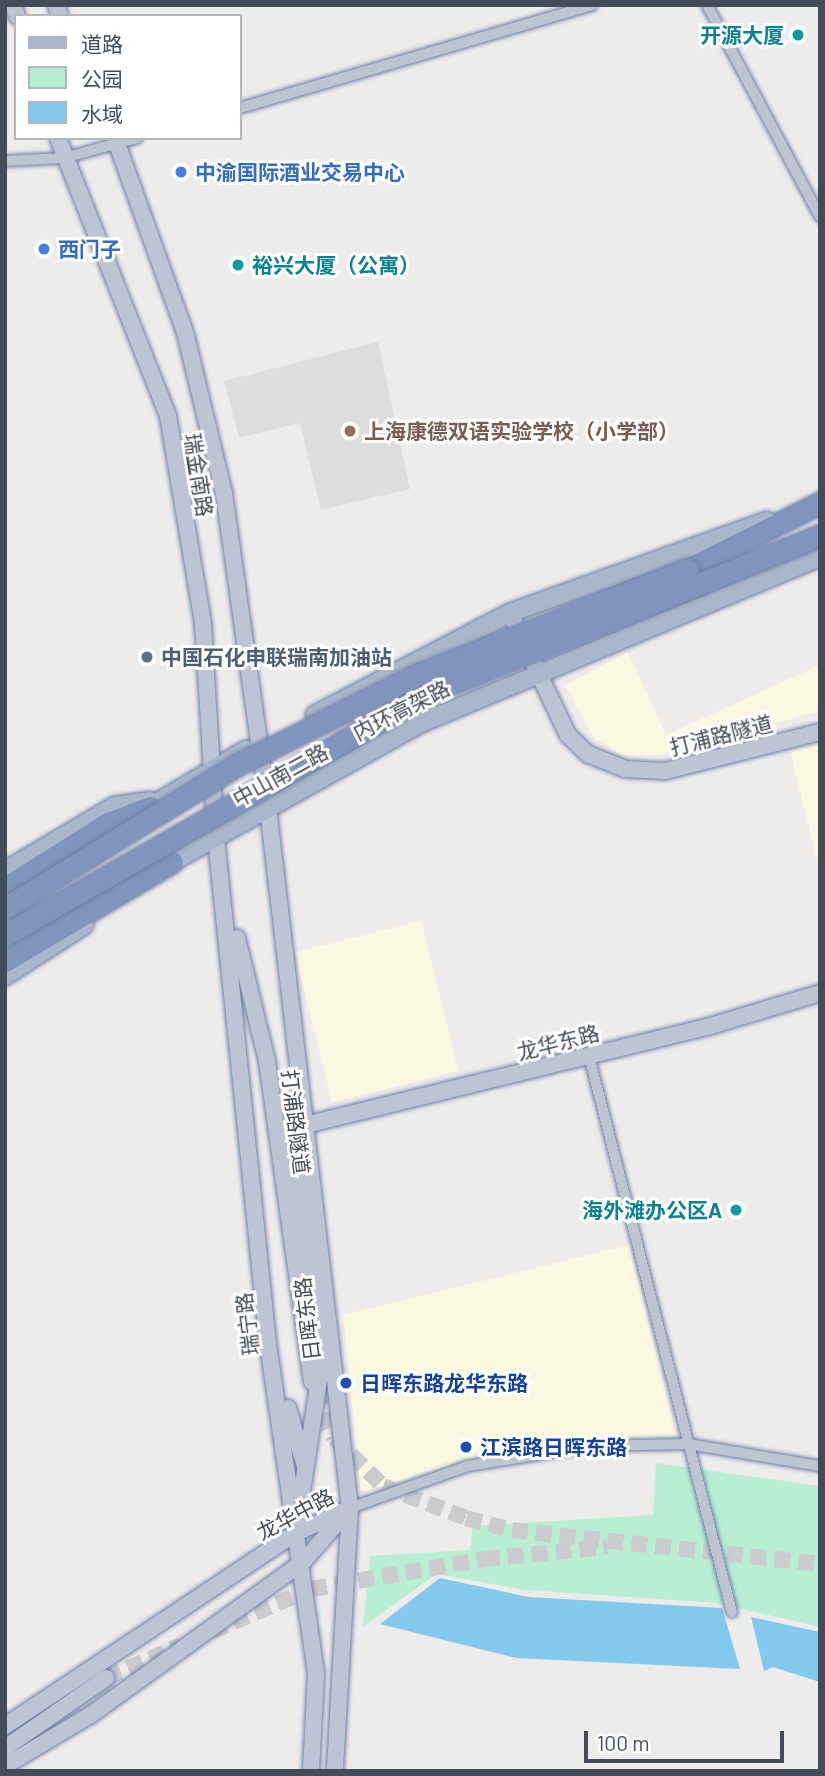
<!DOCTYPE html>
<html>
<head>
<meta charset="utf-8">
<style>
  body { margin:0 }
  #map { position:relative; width:825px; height:1776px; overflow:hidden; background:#eeebeb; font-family:Barlow,"Noto Sans SC",sans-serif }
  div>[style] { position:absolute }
  .commercial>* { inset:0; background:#fbf8e2; transform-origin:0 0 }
  .education>* { inset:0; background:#dfdcdd }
  .green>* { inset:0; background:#b7eed4 }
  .water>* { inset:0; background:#83c8ed }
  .secondary-tunnel>* { height:16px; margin-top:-8px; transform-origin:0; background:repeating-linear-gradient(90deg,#cccbce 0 16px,transparent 0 24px) }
  .roads { filter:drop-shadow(0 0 2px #6c80a8) drop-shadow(0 0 2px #6c80a8) }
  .street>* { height:10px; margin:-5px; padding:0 5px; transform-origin:5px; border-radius:5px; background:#bec5d1 }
  .secondary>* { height:16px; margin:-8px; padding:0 8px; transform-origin:8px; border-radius:8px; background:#bdc5d5 }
  .primary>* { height:18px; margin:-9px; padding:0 9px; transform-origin:9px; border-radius:9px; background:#aab6cc }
  .highway>* { height:21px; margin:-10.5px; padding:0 10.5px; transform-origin:10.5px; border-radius:10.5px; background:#8195bc }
  .bridges { filter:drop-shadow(0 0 2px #6c80a8) drop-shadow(0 0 2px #6c80a8) }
  .highway-bridge>* { height:21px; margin:-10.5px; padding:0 10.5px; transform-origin:10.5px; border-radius:10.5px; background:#8195bc }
  .dots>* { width:19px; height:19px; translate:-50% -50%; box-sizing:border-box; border:4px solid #fff; border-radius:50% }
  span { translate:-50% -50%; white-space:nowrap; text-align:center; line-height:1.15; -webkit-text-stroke:6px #fff; paint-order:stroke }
  .culture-label { font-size:21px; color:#0d838f; font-weight:700 }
  .right { translate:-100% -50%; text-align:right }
  .left { translate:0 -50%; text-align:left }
  .shop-label { font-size:21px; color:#366cbe; font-weight:700 }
  .education-label { font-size:21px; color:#785e54; font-weight:700 }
  .street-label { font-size:21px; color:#434c59 }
  .service-label { font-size:21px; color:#4e5e75; font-weight:700 }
  .transit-label { font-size:21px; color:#164399; font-weight:700 }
  .frame { position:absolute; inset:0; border:7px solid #434c59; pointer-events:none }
  .legend { position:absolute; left:14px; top:14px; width:228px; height:126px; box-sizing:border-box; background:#fff; border:2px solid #b4b7bd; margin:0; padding:9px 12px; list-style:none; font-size:21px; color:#434c59 }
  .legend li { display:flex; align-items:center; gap:14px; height:35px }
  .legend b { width:35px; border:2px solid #b4b7bd }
  .scale { position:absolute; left:584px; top:1731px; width:200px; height:32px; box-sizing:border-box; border:4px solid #434c59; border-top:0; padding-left:9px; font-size:21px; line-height:24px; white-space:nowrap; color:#434c59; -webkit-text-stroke:5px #fff; paint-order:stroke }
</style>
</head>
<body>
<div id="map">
  <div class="commercial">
    <div style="clip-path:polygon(628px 652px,666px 735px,820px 665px,820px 711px,653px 756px,623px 755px,594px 738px,565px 685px)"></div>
    <div style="clip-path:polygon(820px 745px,820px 871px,790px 751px)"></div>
    <div style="left:421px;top:921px;width:154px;height:130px;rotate:76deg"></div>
    <div style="clip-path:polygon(629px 1245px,676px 1435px,517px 1445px,361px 1492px,343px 1315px)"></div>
  </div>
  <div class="education">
    <div style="clip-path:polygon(378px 342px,410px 489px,321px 510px,300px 423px,239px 438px,224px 381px)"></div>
  </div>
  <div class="green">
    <div style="clip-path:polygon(656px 1463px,820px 1486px,820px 1627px,717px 1603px,525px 1590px,436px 1574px,363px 1627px,370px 1556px,470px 1550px,473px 1526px,653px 1515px)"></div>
  </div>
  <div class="water">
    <div style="clip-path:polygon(440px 1578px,528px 1597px,722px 1608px,740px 1669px,516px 1658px,380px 1624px)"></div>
    <div style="clip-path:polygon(751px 1617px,820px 1632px,820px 1682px,773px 1667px,764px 1671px)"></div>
  </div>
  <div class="secondary-tunnel">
    <div style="left:315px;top:1391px;width:51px;rotate:68deg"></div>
    <div style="left:334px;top:1438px;width:69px;rotate:44.4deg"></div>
    <div style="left:383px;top:1486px;width:89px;rotate:21.1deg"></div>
    <div style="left:466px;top:1518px;width:48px;rotate:14.6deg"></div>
    <div style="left:512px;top:1530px;width:310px;rotate:6.3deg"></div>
    <div style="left:211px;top:1632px;width:109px;rotate:-23.3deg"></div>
    <div style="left:311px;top:1589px;width:176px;rotate:-9.8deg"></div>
    <div style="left:484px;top:1559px;width:124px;rotate:-5.6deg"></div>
    <div style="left:106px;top:1678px;width:82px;rotate:-23.7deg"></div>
  </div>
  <div class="roads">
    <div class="street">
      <div style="left:707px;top:5px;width:240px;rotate:61.9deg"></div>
      <div style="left:240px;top:108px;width:367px;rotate:-16.3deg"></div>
      <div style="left:5px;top:161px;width:59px;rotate:-2.9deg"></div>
      <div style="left:64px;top:158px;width:76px;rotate:-15.3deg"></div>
      <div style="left:589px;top:1056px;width:574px;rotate:75.58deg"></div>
      <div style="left:350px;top:1508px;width:125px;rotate:-19.6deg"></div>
      <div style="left:468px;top:1466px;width:124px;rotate:-9.3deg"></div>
      <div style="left:590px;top:1446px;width:98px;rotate:-1.2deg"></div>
      <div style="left:688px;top:1444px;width:134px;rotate:9.5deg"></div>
    </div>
    <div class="secondary">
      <div style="left:13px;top:5px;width:12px;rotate:70deg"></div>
      <div style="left:56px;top:5px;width:12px;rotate:70deg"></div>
      <div style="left:58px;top:138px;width:299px;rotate:68.4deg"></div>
      <div style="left:168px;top:416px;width:211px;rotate:80.4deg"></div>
      <div style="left:203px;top:624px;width:214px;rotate:86.5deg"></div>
      <div style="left:216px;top:838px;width:509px;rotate:84.13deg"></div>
      <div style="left:268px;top:1344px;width:334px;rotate:81.7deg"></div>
      <div style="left:316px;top:1675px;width:96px;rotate:93deg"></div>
      <div style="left:115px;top:138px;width:206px;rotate:70.2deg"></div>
      <div style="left:185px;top:332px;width:166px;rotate:76.4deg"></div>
      <div style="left:224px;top:493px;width:318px;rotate:82deg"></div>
      <div style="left:268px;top:808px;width:705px;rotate:83.32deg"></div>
      <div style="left:350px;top:1508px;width:263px;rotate:93.3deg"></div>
      <div style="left:510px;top:613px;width:135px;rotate:64.6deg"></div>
      <div style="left:568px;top:735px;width:28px;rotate:44deg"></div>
      <div style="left:588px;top:754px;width:40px;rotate:22deg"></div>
      <div style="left:625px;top:769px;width:40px;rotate:2.9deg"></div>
      <div style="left:665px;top:771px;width:160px;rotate:-14.1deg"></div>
      <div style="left:237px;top:938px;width:127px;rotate:76.3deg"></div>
      <div style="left:267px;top:1061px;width:324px;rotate:82deg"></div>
      <div style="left:305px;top:1125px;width:417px;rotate:-13.7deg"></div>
      <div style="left:710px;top:1026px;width:115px;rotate:-16.7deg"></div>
      <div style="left:288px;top:1408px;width:57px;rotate:73.8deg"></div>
      <div style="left:298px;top:1517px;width:145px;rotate:-81.3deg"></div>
      <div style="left:320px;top:1374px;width:228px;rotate:-96.5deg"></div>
      <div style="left:294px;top:1147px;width:24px;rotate:-62deg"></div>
      <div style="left:5px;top:1726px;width:347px;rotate:-33.6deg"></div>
      <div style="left:294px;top:1534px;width:57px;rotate:-24.8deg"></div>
      <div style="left:5px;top:1748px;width:123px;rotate:-34.7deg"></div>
      <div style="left:5px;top:1766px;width:101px;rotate:-30.9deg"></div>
      <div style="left:92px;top:1714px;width:260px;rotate:-35.8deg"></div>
      <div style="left:303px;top:1562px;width:72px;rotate:-49deg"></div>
    </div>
    <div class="primary">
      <div style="left:315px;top:715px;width:220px;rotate:-27.6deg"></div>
      <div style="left:510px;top:613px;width:273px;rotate:-19.7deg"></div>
      <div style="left:138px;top:814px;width:126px;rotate:-30.7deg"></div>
      <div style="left:163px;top:867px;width:295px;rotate:-29.2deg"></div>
      <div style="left:421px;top:723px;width:432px;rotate:-22.6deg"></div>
      <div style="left:5px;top:871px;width:128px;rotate:-30.6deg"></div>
      <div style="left:115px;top:806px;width:35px;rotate:-8deg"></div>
      <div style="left:5px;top:976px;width:94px;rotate:-32.8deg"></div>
    </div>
    <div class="highway">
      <div style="left:688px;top:569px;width:148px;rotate:-26.6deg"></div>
      <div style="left:5px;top:888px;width:122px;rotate:-32.3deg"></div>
      <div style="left:108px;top:823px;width:45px;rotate:-20.9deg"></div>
      <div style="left:5px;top:961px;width:194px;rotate:-30.7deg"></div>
    </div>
  </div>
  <div class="bridges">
    <div class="highway-bridge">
      <div style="left:5px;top:908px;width:275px;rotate:-31.6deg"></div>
      <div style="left:239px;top:764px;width:197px;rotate:-26.6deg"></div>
      <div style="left:415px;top:676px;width:293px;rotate:-21.4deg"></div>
      <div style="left:5px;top:935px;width:484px;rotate:-29.8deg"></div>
      <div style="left:425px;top:694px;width:426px;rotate:-21.9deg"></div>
    </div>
  </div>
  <div class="dots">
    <div style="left:798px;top:35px;background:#0f9aa8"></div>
    <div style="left:181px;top:172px;background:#3f7fe0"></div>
    <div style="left:44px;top:249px;background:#3f7fe0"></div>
    <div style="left:238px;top:265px;background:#0f9aa8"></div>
    <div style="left:350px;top:431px;background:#8d6e63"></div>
    <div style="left:147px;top:657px;background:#5c6f8a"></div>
    <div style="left:736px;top:1210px;background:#0f9aa8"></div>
    <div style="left:346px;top:1383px;background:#1a4fb4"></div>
    <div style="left:466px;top:1447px;background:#1a4fb4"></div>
  </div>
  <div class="culture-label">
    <span class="right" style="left:784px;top:35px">开源大厦</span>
    <span class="left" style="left:252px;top:265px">裕兴大厦（公寓）</span>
    <span class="right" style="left:722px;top:1210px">海外滩办公区A</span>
  </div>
  <div class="shop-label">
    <span class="left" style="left:195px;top:172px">中渝国际酒业交易中心</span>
    <span class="left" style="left:58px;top:249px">西门子</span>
  </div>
  <div class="education-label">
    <span class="left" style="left:364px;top:431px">上海康德双语实验学校（小学部）</span>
  </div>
  <div class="street-label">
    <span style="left:199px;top:475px;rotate:81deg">瑞金南路</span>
    <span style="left:401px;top:710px;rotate:-27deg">内环高架路</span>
    <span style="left:721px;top:735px;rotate:-14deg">打浦路隧道</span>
    <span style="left:280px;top:775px;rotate:-29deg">中山南二路</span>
    <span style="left:558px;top:1042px;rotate:-14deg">龙华东路</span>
    <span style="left:296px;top:1122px;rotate:83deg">打浦路隧道</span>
    <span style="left:307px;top:1319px;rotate:-97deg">日晖东路</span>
    <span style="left:247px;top:1324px;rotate:-97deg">瑞宁路</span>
    <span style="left:295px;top:1514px;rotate:-28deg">龙华中路</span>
  </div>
  <div class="service-label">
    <span class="left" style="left:161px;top:657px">中国石化申联瑞南加油站</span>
  </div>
  <div class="transit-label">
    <span class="left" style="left:360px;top:1383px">日晖东路龙华东路</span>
    <span class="left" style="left:480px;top:1447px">江滨路日晖东路</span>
  </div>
  <div class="frame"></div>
  <ul class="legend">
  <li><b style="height:9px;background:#aab6cc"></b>道路</li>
  <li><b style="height:19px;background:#b7eed4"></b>公园</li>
  <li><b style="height:19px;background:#83c8ed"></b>水域</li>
  </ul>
  <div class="scale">100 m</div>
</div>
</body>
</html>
